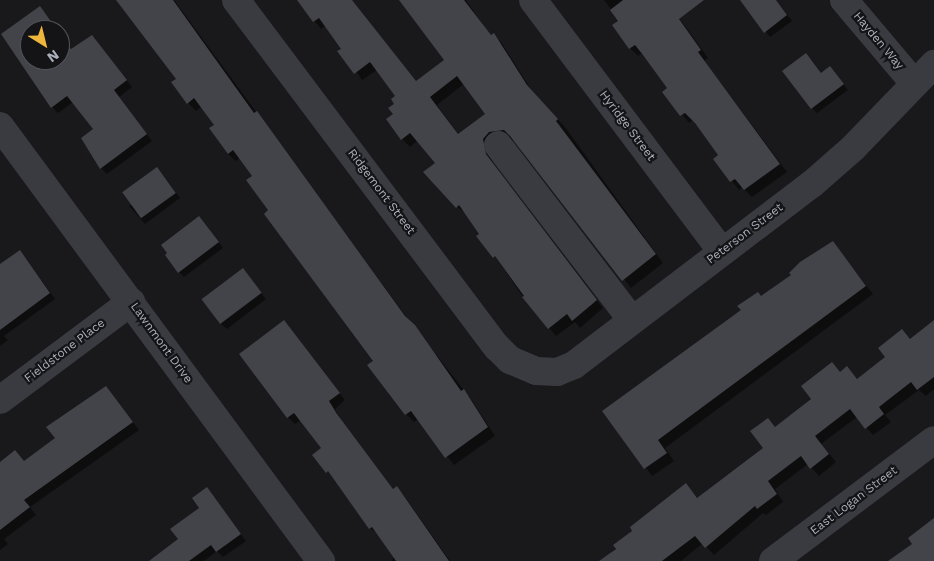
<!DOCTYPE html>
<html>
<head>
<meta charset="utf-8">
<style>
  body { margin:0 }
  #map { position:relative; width:934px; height:561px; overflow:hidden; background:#19191c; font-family:"Work Sans",sans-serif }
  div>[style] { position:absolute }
  .shadow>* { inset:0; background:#0007 }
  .building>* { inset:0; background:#434449; transform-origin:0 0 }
  .minor>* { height:28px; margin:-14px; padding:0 14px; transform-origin:14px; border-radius:14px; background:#3a3b41 }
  span { translate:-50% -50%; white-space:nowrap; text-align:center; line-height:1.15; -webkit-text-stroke:4.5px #141417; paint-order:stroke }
  .street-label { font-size:12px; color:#acb0bb }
  .north { position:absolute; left:20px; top:20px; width:50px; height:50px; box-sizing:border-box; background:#141417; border:1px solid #515259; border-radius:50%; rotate:144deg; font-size:14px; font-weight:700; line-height:20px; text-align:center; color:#acb0bb }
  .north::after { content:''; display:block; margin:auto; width:18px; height:22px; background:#efb63e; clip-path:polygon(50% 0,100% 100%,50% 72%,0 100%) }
</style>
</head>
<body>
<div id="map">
  <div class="shadow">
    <div style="clip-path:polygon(118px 0,174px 0,411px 323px,471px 399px,495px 436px,454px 465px,418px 419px,414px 422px,406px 414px,375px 361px,270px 210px,254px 176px,240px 158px,236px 161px,228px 154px,215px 125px,202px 106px,196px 111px,188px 103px,177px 79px)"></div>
    <div style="clip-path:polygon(evenodd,298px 0,352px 0,416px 82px,446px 61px,401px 0,466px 0,490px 35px,494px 35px,501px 42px,534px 94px,565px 127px,663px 263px,631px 288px,515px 140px,497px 140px,490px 148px,493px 163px,603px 308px,580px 328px,575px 322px,556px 336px,523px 297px,466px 213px,457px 207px,437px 163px,418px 140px,410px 147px,402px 139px,394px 115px,397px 97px,377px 70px,362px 80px,326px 25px,321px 29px,298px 0,465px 83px,487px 114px,459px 135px,437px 105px,465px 83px)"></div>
    <div style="clip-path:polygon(604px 0,661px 0,682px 22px,708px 58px,704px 61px,787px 172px,752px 197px,742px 187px,739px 190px,715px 159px,720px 155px,693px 120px,689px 123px,664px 92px,669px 88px,642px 53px,638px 56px,630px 48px,620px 21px)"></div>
    <div style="clip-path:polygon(741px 0,776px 0,792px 21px,770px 37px)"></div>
    <div style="clip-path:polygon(40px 8px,57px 30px,30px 30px,30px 60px,60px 60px,60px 34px,72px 50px,92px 36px,132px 87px,119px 97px,152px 141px,107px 174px,101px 168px,95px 129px,73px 102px,58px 113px,52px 107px,2px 35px)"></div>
    <div style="clip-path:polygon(811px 59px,822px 74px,835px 73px,848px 90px,817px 113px,812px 108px)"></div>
    <div style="clip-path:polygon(162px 174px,180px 198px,145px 224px,129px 206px)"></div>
    <div style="clip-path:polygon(204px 223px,223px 248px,184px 277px,179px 272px)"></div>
    <div style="clip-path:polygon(833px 243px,873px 294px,665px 448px,674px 461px,652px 476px,604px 411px,792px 275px)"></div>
    <div style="clip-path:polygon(25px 257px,55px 299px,4px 336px,8px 340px,0 346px,0 266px)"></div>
    <div style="clip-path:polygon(243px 270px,266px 299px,227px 329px,221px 324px)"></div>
    <div style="clip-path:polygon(934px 321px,934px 389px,926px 396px,919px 390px,885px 415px,891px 422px,873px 435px,857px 417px,821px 444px,836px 462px,819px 476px,808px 464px,775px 489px,783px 502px,766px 515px,763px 513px,714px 555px,703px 543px,681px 561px,602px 561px,686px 484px,698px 499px,765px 448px,768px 419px,776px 428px,847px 368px,858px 380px,887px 358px,902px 330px,911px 340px)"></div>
    <div style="clip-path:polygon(284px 322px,345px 400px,335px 409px,343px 423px,394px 490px,397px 488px,403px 494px,450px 561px,392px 561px,394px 556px,378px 534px,370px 528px,335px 478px,313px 455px,323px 448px,301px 420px,295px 424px,288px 417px,241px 354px)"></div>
    <div style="clip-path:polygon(106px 388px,139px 430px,30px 507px,36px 515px,4px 539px,8px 544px,0 550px,0 463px,15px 452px,24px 462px,56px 438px)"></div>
    <div style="clip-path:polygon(207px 488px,246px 541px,223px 557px,217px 551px,204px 561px,151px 561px,179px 539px,201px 509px)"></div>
  </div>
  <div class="building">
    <div style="clip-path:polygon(116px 0,173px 0,254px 113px,257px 111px,405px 316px,415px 325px,461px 391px,464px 389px,488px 427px,445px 458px,411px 411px,405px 415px,367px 365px,373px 361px,264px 214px,268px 210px,246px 180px,252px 176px,233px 150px,228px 154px,209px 128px,214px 125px,194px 98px,187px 104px,171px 82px,176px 79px)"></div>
    <div style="clip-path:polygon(evenodd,297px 0,352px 0,416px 81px,444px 60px,399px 0,464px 0,491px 35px,494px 33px,527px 85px,558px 119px,556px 121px,656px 254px,622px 281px,510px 136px,504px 130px,489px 132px,483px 139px,486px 154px,597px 300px,572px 321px,567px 314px,548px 329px,522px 297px,524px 296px,495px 256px,493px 258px,476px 236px,479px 234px,459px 205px,456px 208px,423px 172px,435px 163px,410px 133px,401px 140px,386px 119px,393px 114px,388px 108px,394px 104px,391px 99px,395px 96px,370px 62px,354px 74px,337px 51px,341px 49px,319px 18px,313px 22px,297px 0,457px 76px,485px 114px,458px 134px,430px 97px,457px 76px)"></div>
    <div style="clip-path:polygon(623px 0,704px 0,679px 19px,701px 50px,698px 52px,780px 164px,744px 190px,735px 179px,730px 182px,713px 159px,718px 155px,695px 123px,685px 113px,680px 116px,662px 92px,667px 88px,643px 55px,635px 45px,629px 49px,612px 25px,618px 21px,610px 10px)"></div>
    <div style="clip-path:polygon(740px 0,776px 0,787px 15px,764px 33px)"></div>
    <div style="clip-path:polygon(40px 6px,57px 30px,30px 30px,30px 60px,60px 60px,60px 34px,71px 49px,92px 35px,127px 80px,114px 90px,147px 134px,100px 169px,81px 138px,93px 129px,67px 96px,51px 108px,1px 34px)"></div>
    <div style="clip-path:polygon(806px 53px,821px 73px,830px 66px,844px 84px,811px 109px,782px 71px)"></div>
    <div style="left:157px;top:167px;width:32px;height:43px;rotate:54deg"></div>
    <div style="clip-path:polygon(199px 216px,219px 242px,178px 273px,165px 255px,167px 253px,161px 245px)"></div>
    <div style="clip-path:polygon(833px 241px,866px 286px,658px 440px,667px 453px,644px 469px,602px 411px,741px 310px,737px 306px,758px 292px,761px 296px,791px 275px,789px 273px,800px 262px)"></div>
    <div style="clip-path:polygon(20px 250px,50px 293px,0 330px,0 264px)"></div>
    <div style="left:243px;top:268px;width:31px;height:52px;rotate:53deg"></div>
    <div style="clip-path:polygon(284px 320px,340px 393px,329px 401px,337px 414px,393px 489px,397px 486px,449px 561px,396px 561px,372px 527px,369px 529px,328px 471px,326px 473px,312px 455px,321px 448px,294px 413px,287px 418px,239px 354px)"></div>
    <div style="clip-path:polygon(934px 320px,934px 377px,917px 390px,911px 382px,879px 407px,884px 414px,865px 429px,850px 409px,815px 436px,829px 454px,810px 469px,801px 456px,768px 481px,777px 494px,757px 509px,755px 506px,705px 548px,695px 536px,662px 561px,599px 561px,616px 549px,613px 545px,632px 531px,630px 527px,686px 483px,697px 498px,763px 448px,750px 431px,768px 418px,775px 427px,811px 399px,801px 386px,832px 362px,840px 372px,847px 366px,857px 379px,885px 357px,878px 348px,902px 329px,910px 339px)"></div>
    <div style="clip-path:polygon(106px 386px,133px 422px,24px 500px,30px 507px,0 530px,0 462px,15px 450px,24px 461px,55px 438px,46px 427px)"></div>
    <div style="clip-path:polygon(207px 487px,241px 534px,216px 552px,211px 545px,189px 561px,149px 561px,178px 539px,170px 529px,199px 508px,192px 498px)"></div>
    <div style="clip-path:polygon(934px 518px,934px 561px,888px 561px,912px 544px,908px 538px)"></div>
  </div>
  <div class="minor">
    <div style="left:236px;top:0;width:434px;rotate:53.1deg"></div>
    <div style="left:497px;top:347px;width:18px;rotate:45deg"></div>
    <div style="left:510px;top:360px;width:28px;rotate:23deg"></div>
    <div style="left:536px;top:371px;width:21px;rotate:3deg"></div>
    <div style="left:557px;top:372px;width:18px;rotate:-22deg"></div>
    <div style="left:574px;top:365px;width:299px;rotate:-37.3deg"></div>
    <div style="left:812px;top:184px;width:55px;rotate:-41.3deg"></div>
    <div style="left:853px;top:148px;width:117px;rotate:-46deg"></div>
    <div style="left:533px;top:0;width:315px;rotate:53.1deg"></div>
    <div style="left:844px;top:0;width:107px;rotate:49.9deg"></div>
    <div style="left:0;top:126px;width:541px;rotate:53.58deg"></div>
    <div style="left:498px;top:145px;width:220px;rotate:52.6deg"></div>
    <div style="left:0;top:400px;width:164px;rotate:-36.8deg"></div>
    <div style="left:773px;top:561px;width:201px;rotate:-36.9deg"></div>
  </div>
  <div class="street-label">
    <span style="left:878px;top:41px;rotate:50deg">Hayden Way</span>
    <span style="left:627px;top:126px;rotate:53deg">Hyridge Street</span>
    <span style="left:381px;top:192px;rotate:53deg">Ridgemont Street</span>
    <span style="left:745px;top:234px;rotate:-37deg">Peterson Street</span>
    <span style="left:161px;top:343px;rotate:54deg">Lawnmont Drive</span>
    <span style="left:65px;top:351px;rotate:-37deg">Fieldstone Place</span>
    <span style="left:854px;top:501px;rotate:-37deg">East Logan Street</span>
  </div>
  <div class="north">N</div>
</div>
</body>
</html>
